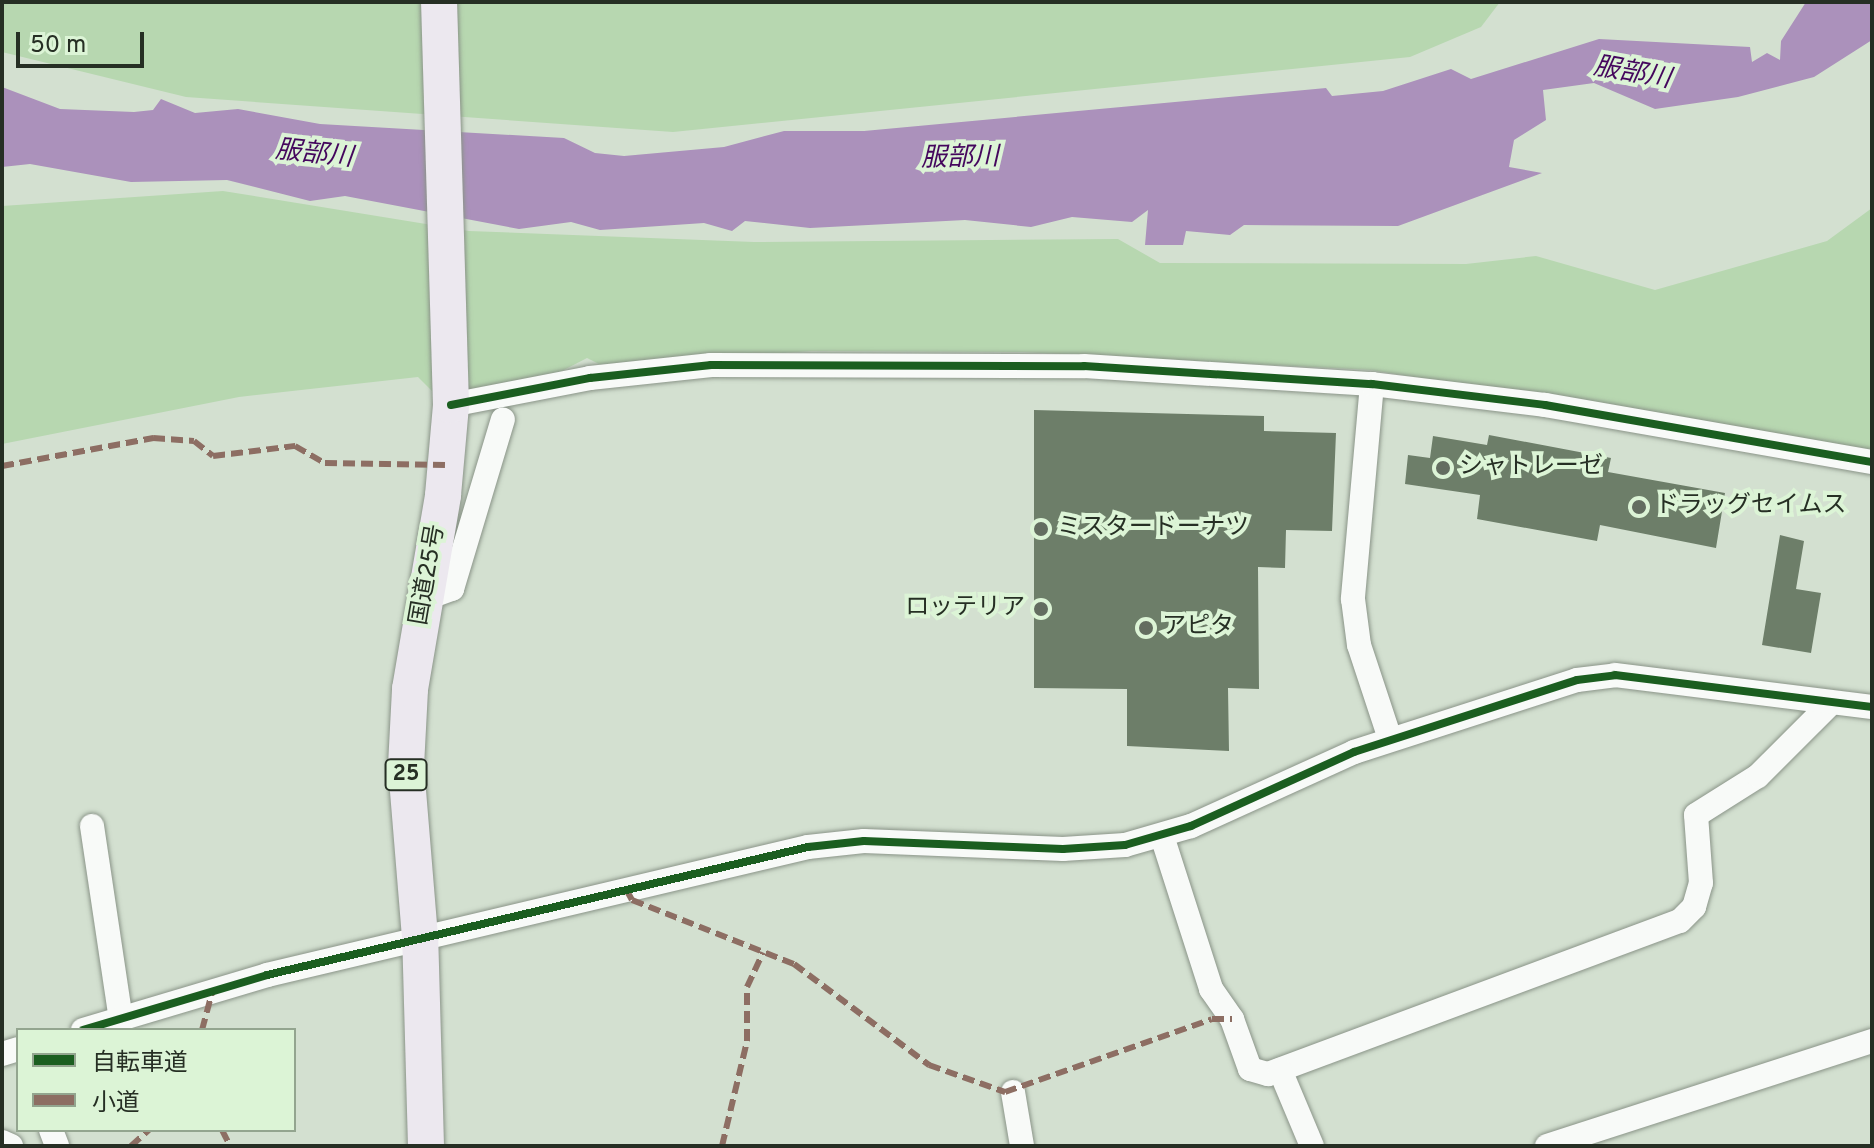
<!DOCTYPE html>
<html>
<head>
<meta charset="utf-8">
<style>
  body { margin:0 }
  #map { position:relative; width:1874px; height:1148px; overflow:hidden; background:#d3e0d0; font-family:Overpass,"Noto Sans JP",sans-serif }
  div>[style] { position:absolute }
  .green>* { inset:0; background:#b7d7b0 }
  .water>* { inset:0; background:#ab91bb }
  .building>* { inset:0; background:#6d7e69 }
  .roads { filter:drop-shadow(0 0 2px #8a9488) drop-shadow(0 0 2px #8a9488) }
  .minor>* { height:24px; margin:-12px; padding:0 12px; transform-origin:12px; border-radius:12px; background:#f8faf8 }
  .highway>* { height:36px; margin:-18px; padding:0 18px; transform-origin:18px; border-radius:18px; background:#ece8ef }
  .quiet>* { height:6px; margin-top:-3px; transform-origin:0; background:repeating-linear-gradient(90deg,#8d6e63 0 12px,transparent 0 18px) }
  .cycleway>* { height:8px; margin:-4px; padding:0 4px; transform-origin:4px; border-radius:4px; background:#1b5e20 }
  .dots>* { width:22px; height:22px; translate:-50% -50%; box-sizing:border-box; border:4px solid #dcf4d6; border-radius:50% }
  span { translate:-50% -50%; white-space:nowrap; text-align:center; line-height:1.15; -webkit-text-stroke:8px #dcf4d6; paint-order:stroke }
  .shield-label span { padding:2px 6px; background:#dcf4d6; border:2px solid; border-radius:6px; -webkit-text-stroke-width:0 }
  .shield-label { font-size:22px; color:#262f24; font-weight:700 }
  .poi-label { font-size:24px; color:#262f24 }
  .left { translate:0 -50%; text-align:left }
  .right { translate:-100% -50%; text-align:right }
  .street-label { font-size:24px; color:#262f24 }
  .water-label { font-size:26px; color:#44075d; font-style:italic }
  .frame { position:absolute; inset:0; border:4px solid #262f24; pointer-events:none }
  .legend { position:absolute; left:16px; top:1028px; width:280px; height:104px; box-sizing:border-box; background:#dcf4d6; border:2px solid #93a58f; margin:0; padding:10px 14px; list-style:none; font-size:24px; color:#262f24 }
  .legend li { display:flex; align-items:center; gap:16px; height:40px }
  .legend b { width:40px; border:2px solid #93a58f }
  .scale { position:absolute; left:16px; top:32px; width:128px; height:36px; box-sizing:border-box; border:4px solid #262f24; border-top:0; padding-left:10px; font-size:24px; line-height:28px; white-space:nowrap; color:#262f24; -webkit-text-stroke:6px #dcf4d6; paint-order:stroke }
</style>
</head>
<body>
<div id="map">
  <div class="green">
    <div style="clip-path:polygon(2px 2px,1500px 2px,1481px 27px,1410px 57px,673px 132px,186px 97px,2px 52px)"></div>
    <div style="clip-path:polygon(223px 191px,469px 231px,754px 242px,1118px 239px,1160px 263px,1466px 264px,1536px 256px,1655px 290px,1827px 241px,1872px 208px,1872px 451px,1371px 370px,1022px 352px,811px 351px,603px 366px,587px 358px,560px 372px,468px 391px,433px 392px,418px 377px,239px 397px,2px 444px,2px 206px)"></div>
  </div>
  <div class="water">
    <div style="clip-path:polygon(1806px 2px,1872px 2px,1872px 40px,1814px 77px,1738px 97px,1655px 109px,1594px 83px,1543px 90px,1546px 120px,1514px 140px,1509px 167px,1542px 173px,1398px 226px,1244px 225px,1230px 235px,1186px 231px,1183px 245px,1145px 245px,1148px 210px,1132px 222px,1072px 217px,1031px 227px,965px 220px,810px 228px,745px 221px,732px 231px,704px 223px,600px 230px,571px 222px,519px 229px,345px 196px,310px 201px,227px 180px,131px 182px,30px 164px,2px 167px,2px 87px,60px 109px,134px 112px,153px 110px,161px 99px,195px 113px,238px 109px,320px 124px,564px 138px,595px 153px,624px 156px,724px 147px,784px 131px,864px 131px,1326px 88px,1332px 96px,1383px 91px,1451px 69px,1471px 79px,1599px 39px,1750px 47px,1752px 62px,1767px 53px,1780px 60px,1781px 41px)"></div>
  </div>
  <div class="building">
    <div style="clip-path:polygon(1034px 410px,1264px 416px,1264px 431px,1336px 433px,1332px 531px,1286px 530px,1285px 568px,1258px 567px,1259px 689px,1228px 688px,1229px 751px,1127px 746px,1127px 689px,1034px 688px)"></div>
    <div style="clip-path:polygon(1489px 435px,1611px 458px,1608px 472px,1725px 493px,1716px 548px,1600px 525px,1597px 541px,1477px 519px,1480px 495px,1405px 484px,1408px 455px,1430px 458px,1433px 436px,1487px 445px)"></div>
    <div style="clip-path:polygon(1780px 535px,1804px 541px,1796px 589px,1821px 593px,1811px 653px,1762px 645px)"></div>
  </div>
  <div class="roads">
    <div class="minor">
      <div style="left:1372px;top:384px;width:216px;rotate:95.1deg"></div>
      <div style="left:1353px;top:599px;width:46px;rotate:82.6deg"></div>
      <div style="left:1359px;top:645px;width:99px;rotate:71.7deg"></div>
      <div style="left:451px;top:405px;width:142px;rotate:-11deg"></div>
      <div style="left:590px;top:378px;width:122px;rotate:-6.1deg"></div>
      <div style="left:711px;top:365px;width:373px;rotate:0.2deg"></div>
      <div style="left:1084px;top:366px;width:289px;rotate:3.6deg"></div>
      <div style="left:1372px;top:384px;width:174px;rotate:6.9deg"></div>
      <div style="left:1545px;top:405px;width:332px;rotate:9.9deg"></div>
      <div style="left:424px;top:599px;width:30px;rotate:-20deg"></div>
      <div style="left:452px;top:589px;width:177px;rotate:-73.3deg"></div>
      <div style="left:92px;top:826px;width:195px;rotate:81.5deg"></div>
      <div style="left:1162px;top:836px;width:161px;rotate:72.2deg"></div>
      <div style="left:1211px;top:989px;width:37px;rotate:55deg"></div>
      <div style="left:1232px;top:1019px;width:53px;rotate:70.2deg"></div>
      <div style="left:1250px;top:1069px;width:19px;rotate:16deg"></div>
      <div style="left:1268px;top:1074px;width:439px;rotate:-20.4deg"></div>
      <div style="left:1680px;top:921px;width:20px;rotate:-45deg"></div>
      <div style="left:1694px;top:907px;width:25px;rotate:-74deg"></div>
      <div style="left:1701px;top:883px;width:68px;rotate:-94.2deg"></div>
      <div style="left:1696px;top:815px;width:73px;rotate:-32.2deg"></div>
      <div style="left:1758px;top:776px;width:103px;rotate:-45deg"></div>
      <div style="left:83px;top:1030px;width:192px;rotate:-16.6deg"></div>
      <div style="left:267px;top:975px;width:556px;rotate:-13.31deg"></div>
      <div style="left:808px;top:847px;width:56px;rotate:-6.1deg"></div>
      <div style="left:864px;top:841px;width:199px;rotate:2.3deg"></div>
      <div style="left:1063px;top:849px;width:62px;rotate:-3.7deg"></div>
      <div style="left:1125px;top:845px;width:69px;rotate:-16.1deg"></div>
      <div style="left:1191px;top:826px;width:179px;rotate:-24.4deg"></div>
      <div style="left:1354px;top:752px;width:234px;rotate:-17.9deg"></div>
      <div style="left:1577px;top:680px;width:38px;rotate:-7deg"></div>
      <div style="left:1615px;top:675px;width:259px;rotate:7.1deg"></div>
      <div style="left:2px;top:1054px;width:17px;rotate:-17deg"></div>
      <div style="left:1280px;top:1070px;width:82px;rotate:67.2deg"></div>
      <div style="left:1013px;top:1092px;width:55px;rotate:80.5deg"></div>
      <div style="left:51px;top:1130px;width:17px;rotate:69deg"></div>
      <div style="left:2px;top:1142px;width:10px;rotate:24deg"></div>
      <div style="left:1547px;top:1146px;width:342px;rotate:-17.9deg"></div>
    </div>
    <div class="highway">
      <div style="left:426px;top:1146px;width:209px;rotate:-91.6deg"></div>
      <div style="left:420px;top:937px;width:172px;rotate:-94.7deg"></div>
      <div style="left:406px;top:766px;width:77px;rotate:-87deg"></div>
      <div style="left:410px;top:689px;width:197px;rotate:-80.3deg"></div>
      <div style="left:443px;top:495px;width:90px;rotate:-84.9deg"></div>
      <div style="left:451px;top:405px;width:403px;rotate:-91.7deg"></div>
    </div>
  </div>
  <div class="quiet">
    <div style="left:2px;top:466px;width:154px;rotate:-10.5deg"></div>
    <div style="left:153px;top:438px;width:41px;rotate:4.2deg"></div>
    <div style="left:194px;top:441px;width:24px;rotate:38deg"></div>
    <div style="left:213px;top:456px;width:83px;rotate:-7deg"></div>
    <div style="left:295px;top:446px;width:34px;rotate:30deg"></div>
    <div style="left:325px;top:463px;width:121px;rotate:0.9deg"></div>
    <div style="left:627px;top:891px;width:10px;rotate:61deg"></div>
    <div style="left:632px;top:900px;width:174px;rotate:21.6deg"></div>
    <div style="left:794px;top:964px;width:169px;rotate:36.8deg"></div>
    <div style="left:929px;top:1065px;width:81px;rotate:19.6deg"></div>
    <div style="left:1005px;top:1092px;width:219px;rotate:-19.4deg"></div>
    <div style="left:1212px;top:1019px;width:20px"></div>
    <div style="left:202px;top:1030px;width:39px;rotate:-75deg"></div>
    <div style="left:222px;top:1130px;width:18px;rotate:63deg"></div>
    <div style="left:131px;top:1146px;width:24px;rotate:-42deg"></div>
    <div style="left:722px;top:1146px;width:108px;rotate:-76.6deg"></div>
    <div style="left:747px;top:1041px;width:54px;rotate:-90deg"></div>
    <div style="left:747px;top:987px;width:38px;rotate:-65deg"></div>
  </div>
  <div class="cycleway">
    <div style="left:451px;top:405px;width:142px;rotate:-11deg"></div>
    <div style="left:590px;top:378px;width:122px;rotate:-6.1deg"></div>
    <div style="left:711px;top:365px;width:373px;rotate:0.2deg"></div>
    <div style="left:1084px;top:366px;width:289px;rotate:3.6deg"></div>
    <div style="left:1372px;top:384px;width:174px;rotate:6.9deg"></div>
    <div style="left:1545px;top:405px;width:332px;rotate:9.9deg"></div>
    <div style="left:83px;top:1030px;width:192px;rotate:-16.6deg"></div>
    <div style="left:267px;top:975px;width:556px;rotate:-13.31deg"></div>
    <div style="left:808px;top:847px;width:56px;rotate:-6.1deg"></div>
    <div style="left:864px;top:841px;width:199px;rotate:2.3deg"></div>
    <div style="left:1063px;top:849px;width:62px;rotate:-3.7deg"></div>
    <div style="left:1125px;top:845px;width:69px;rotate:-16.1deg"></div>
    <div style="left:1191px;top:826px;width:179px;rotate:-24.4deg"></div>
    <div style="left:1354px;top:752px;width:234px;rotate:-17.9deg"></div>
    <div style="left:1577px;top:680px;width:38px;rotate:-7deg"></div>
    <div style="left:1615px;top:675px;width:259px;rotate:7.1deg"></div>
  </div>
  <div class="dots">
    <div style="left:1443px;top:468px;background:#636d60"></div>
    <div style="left:1639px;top:507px;background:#636d60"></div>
    <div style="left:1041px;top:529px;background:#636d60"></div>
    <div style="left:1041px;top:609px;background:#636d60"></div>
    <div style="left:1146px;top:628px;background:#636d60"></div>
  </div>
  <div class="shield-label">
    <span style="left:406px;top:775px">25</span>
  </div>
  <div class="poi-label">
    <span class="left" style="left:1459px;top:468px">シャトレーゼ</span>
    <span class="left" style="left:1655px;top:507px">ドラッグセイムス</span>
    <span class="left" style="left:1057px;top:529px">ミスタードーナツ</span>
    <span class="right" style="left:1025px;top:609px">ロッテリア</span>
    <span class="left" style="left:1162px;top:628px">アピタ</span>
  </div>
  <div class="street-label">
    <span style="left:429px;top:575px;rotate:-80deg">国道25号</span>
  </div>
  <div class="water-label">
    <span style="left:1632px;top:74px;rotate:10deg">服部川</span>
    <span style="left:314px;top:155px;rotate:6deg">服部川</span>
    <span style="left:960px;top:159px;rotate:-1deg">服部川</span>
  </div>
  <div class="frame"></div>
  <ul class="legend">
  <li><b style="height:10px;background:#1b5e20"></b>自転車道</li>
  <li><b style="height:10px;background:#8d6e63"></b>小道</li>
  </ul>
  <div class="scale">50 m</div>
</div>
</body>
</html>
